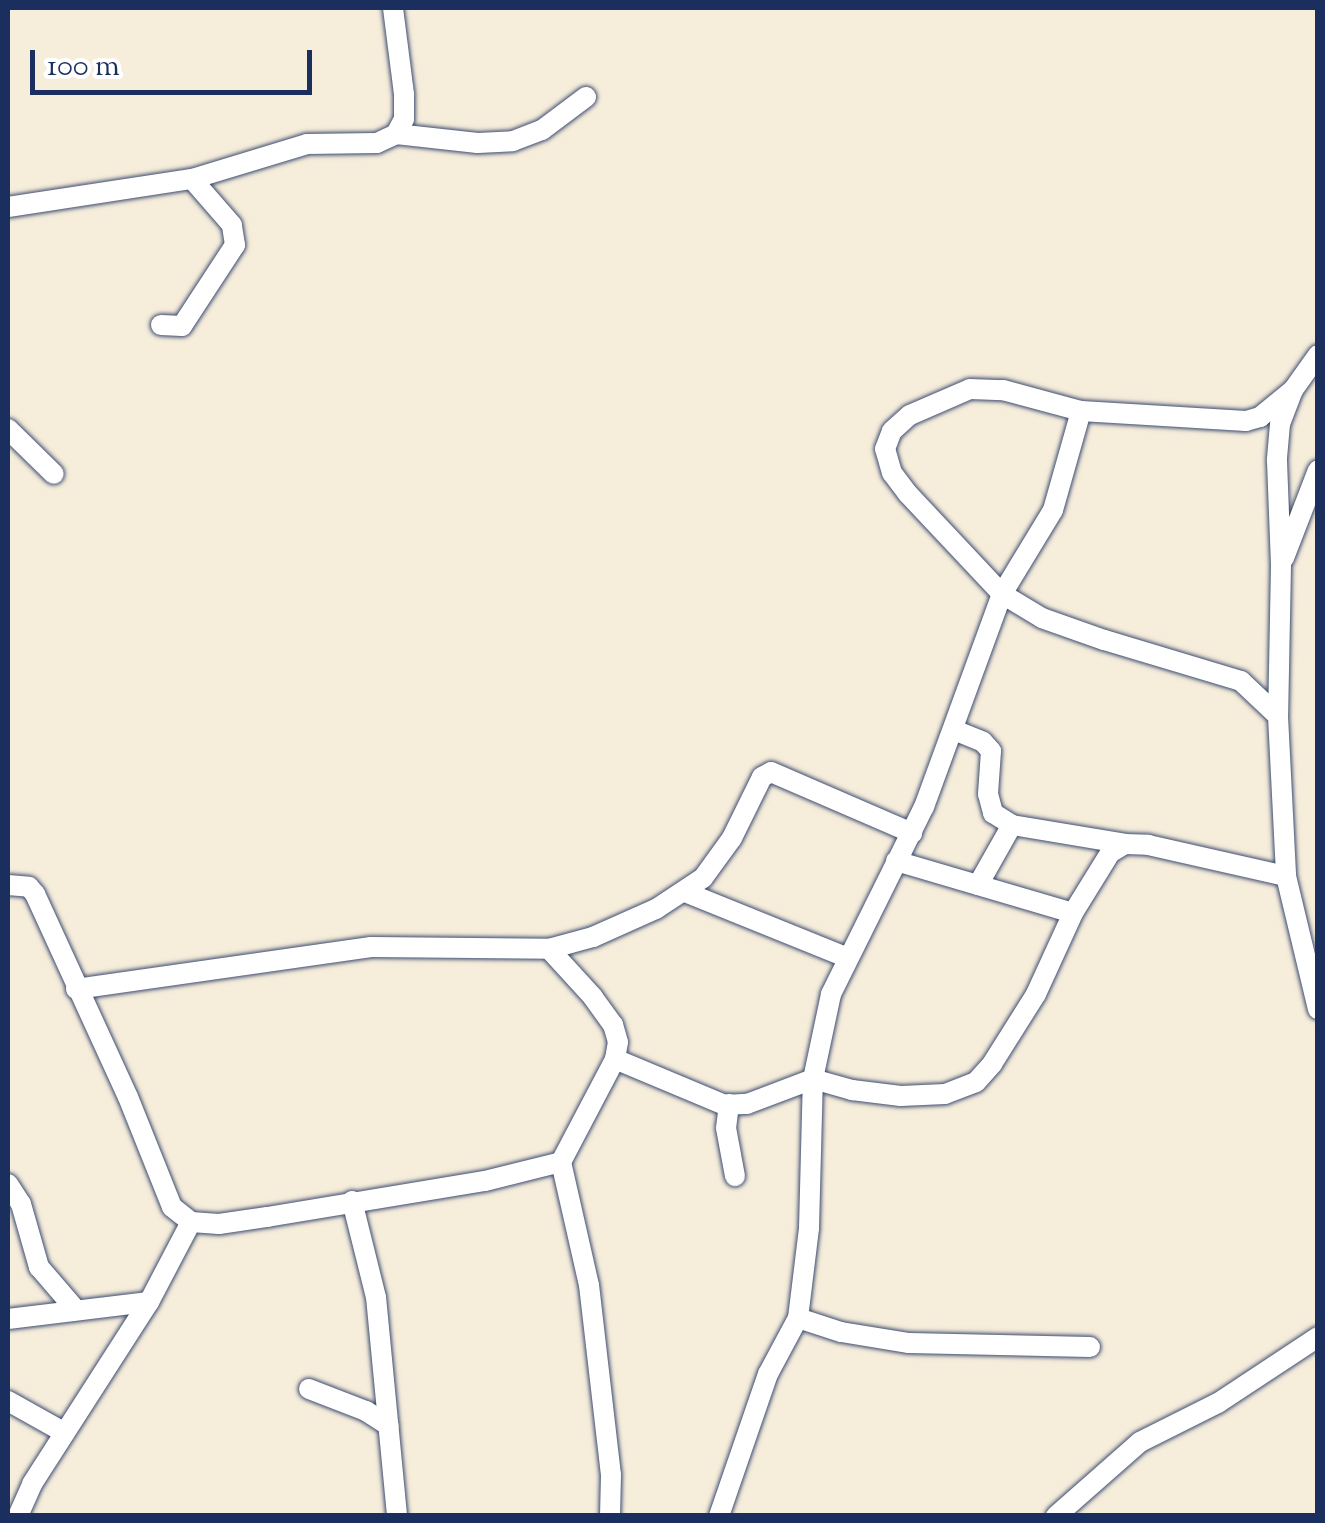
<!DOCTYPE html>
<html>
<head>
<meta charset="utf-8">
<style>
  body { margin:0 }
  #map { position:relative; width:1325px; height:1523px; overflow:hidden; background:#f6eddb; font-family:"Sorts Mill Goudy",serif }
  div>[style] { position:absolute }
  .roads { filter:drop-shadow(0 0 2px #3c4c71) drop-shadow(0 0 2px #3c4c71) }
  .minor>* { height:20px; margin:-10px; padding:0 10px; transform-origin:10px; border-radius:10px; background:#fff }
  span { translate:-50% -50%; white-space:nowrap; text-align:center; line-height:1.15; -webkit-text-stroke:10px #fff; paint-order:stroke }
  .frame { position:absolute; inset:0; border:10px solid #1b2f5e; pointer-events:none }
  .scale { position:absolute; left:30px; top:50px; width:282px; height:45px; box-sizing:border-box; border:5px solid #1b2f5e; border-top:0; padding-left:12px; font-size:30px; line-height:35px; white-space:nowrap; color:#1b2f5e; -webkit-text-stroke:8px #fff; paint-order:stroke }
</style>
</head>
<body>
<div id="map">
  <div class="roads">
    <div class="minor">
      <div style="left:396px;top:134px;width:82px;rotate:6.3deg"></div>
      <div style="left:478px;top:143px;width:35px;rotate:-3deg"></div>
      <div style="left:513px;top:141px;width:31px;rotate:-21deg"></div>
      <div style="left:542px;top:130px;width:55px;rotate:-36.9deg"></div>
      <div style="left:8px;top:207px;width:186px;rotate:-8.7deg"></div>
      <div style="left:192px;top:179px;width:120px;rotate:-16.9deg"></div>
      <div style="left:307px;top:144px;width:70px;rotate:-0.8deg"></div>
      <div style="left:377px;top:143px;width:21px;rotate:-25deg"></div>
      <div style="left:396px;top:134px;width:17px;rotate:-62deg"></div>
      <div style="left:404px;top:119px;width:25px;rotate:-90deg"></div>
      <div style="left:404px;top:94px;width:87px;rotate:-97.3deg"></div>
      <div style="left:161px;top:325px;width:21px;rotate:3deg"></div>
      <div style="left:182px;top:326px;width:97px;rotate:-56.8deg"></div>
      <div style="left:235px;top:245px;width:20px;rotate:-99deg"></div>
      <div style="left:232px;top:225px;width:61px;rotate:-131deg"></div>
      <div style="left:1318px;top:355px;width:43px;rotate:125.5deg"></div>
      <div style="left:1293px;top:390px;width:36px;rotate:111deg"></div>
      <div style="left:1280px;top:424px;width:37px;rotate:95deg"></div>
      <div style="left:1277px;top:461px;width:104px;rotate:87.8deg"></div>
      <div style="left:1281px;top:565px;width:151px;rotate:91.1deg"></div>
      <div style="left:1278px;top:716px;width:160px;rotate:87.1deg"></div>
      <div style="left:1286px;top:876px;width:137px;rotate:76.5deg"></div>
      <div style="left:8px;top:429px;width:64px;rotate:44.4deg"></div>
      <div style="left:1284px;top:558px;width:94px;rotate:-68.9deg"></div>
      <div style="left:1278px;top:716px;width:51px;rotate:-136.6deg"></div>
      <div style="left:1241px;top:681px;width:143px;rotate:-163.3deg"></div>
      <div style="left:1104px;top:640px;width:66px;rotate:-160.5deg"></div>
      <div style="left:1042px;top:618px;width:47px;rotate:-149deg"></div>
      <div style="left:1002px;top:594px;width:137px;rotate:-133.2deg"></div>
      <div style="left:908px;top:494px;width:26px;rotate:-127deg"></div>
      <div style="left:892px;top:473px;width:25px;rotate:-106deg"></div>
      <div style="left:885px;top:449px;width:19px;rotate:-69deg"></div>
      <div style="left:892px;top:431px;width:24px;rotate:-42deg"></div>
      <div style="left:910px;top:415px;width:65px;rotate:-23.4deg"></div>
      <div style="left:970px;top:389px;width:33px;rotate:2deg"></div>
      <div style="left:1003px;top:390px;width:81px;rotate:15.1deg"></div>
      <div style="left:1081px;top:411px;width:165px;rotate:3.5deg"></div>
      <div style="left:1246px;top:421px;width:15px;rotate:-16deg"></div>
      <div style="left:1260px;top:417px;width:43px;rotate:-39.3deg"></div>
      <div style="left:954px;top:730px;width:31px;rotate:22deg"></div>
      <div style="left:983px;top:742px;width:12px;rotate:48deg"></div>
      <div style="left:991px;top:751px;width:43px;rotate:94deg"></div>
      <div style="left:988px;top:794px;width:20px;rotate:75deg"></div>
      <div style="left:993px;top:813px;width:22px;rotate:32deg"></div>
      <div style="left:1012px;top:825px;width:115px;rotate:9.5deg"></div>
      <div style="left:896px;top:861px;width:184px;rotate:16.4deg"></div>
      <div style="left:8px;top:885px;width:21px;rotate:5deg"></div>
      <div style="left:29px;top:887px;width:9px;rotate:49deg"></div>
      <div style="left:35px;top:894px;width:223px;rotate:65.4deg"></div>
      <div style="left:128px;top:1097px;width:118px;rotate:68.2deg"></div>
      <div style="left:172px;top:1207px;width:24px;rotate:38deg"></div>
      <div style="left:191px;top:1222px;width:28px;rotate:4deg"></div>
      <div style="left:219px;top:1224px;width:49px;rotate:-8.3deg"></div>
      <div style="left:267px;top:1217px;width:221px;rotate:-9.4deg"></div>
      <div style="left:485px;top:1181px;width:78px;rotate:-14deg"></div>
      <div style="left:561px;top:1162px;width:116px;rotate:-62.3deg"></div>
      <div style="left:615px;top:1059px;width:17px;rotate:-80deg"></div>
      <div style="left:618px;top:1042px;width:18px;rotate:-106deg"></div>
      <div style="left:613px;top:1025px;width:34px;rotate:-126deg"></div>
      <div style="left:593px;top:997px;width:65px;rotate:-132.5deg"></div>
      <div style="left:978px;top:885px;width:69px;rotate:-60.5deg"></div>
      <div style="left:685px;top:892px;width:176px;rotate:22deg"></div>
      <div style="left:76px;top:989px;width:298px;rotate:-8.1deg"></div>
      <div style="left:371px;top:947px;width:178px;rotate:0.6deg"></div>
      <div style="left:549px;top:949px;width:46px;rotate:-15.3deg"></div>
      <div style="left:593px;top:937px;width:69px;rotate:-24deg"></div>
      <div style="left:656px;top:909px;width:56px;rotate:-33.4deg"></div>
      <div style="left:703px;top:878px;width:49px;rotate:-54.1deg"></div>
      <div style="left:732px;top:838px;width:68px;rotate:-63.8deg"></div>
      <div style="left:762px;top:777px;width:10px;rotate:-29deg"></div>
      <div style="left:771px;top:772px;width:154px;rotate:23.4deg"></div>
      <div style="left:615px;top:1059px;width:119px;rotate:22.7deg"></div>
      <div style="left:725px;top:1105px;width:22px;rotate:-3deg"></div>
      <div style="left:747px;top:1104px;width:71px;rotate:-20.7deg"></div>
      <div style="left:813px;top:1079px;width:41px;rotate:15.8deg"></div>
      <div style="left:852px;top:1090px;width:49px;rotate:7deg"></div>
      <div style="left:901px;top:1096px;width:44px;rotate:-2.6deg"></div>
      <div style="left:945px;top:1094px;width:33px;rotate:-21deg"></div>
      <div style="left:976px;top:1082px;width:24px;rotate:-48deg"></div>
      <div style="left:992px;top:1064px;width:83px;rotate:-57.8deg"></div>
      <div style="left:1036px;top:994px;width:89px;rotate:-65.4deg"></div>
      <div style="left:1073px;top:913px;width:70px;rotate:-58.3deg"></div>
      <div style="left:1110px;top:853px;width:17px;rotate:-31deg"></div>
      <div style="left:1125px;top:844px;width:23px;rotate:2deg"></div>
      <div style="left:1148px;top:845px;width:141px;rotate:12.7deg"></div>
      <div style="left:729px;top:1104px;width:24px;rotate:97deg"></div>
      <div style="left:726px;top:1128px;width:49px;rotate:79.4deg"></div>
      <div style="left:561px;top:1162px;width:126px;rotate:77.2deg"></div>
      <div style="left:589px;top:1285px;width:191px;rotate:83.4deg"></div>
      <div style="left:611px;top:1475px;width:41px;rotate:91.4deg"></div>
      <div style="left:8px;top:1184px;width:24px;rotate:57deg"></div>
      <div style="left:21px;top:1204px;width:66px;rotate:74.1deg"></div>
      <div style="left:39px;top:1267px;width:57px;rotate:49.3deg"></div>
      <div style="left:352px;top:1201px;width:99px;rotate:76deg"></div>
      <div style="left:376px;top:1297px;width:220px;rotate:84.5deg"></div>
      <div style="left:798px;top:1318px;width:45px;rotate:18deg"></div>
      <div style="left:841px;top:1332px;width:69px;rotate:9.2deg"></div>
      <div style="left:909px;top:1343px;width:181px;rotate:1.3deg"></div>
      <div style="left:8px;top:1319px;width:142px;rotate:-6.9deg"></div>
      <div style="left:309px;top:1389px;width:61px;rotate:21.1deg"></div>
      <div style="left:366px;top:1411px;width:27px;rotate:33deg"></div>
      <div style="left:8px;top:1401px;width:65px;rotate:29.3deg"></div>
      <div style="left:18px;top:1516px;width:35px;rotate:-66deg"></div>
      <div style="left:32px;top:1484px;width:216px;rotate:-57.3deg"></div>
      <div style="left:149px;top:1302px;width:90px;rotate:-62.3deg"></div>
      <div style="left:719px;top:1516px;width:150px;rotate:-71deg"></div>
      <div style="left:768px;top:1374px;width:64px;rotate:-61.8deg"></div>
      <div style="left:798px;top:1318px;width:91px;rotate:-83deg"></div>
      <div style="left:809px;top:1228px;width:149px;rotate:-88.5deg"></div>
      <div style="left:813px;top:1079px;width:87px;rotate:-78deg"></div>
      <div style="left:831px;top:994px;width:209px;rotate:-63.6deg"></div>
      <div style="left:924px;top:807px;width:227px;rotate:-69.9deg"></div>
      <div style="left:1002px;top:594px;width:98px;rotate:-58.7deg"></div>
      <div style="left:1053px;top:510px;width:103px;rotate:-74.2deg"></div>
      <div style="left:1056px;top:1516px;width:112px;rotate:-41.4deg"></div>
      <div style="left:1140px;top:1442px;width:87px;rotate:-26.6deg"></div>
      <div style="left:1218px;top:1403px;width:120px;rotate:-33.4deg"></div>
    </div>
  </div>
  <div class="frame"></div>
  <div class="scale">100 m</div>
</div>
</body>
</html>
